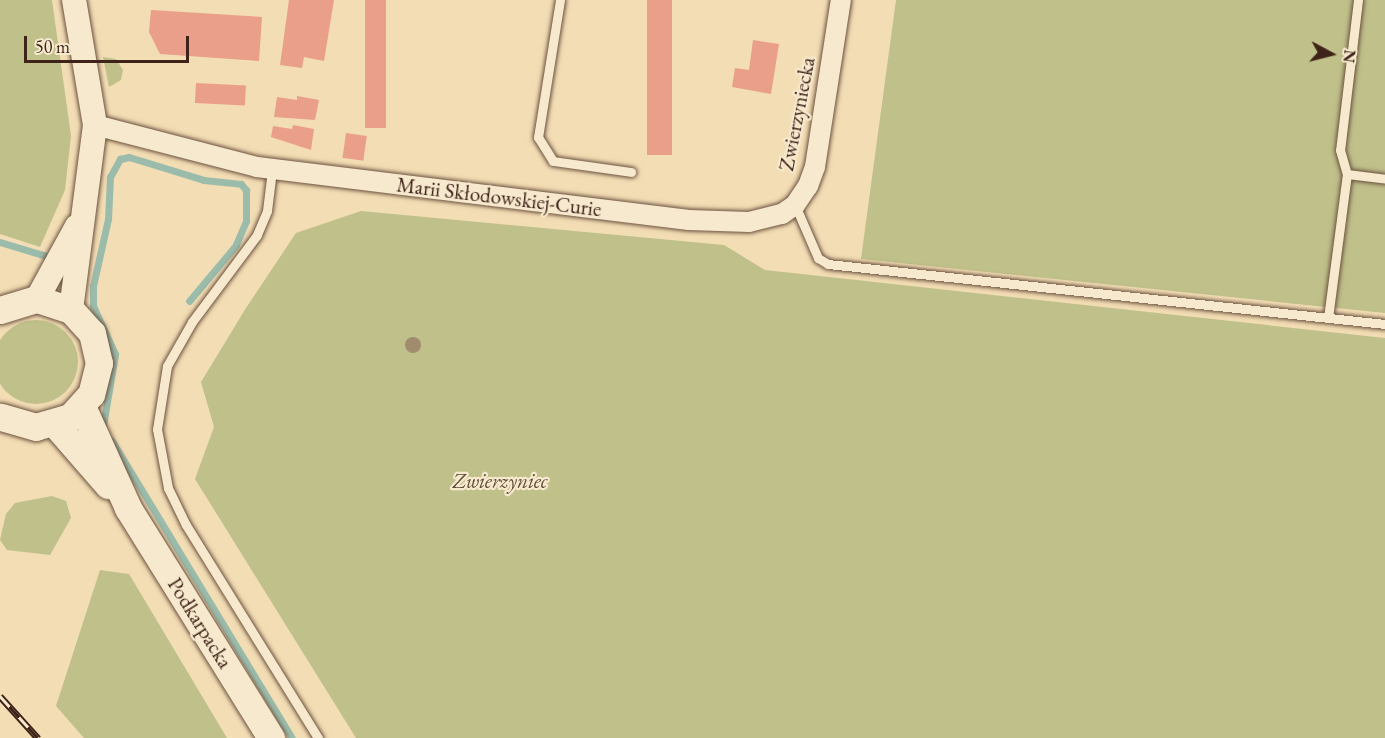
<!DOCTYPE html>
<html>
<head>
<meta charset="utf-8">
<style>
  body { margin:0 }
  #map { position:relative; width:1385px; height:738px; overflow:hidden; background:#f3ddb4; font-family:"EB Garamond",serif }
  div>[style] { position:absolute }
  .green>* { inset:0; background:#bfc08a }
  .round { border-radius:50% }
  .stream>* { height:7px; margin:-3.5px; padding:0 3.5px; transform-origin:3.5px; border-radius:3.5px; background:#9bbcab }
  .building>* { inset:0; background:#e99f89; transform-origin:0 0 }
  .roads { filter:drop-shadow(0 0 2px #6c5240) drop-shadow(0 0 2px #6c5240) }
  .service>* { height:9px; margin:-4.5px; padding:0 4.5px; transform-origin:4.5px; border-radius:4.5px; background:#f7e9ce }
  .minor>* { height:20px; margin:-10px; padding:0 10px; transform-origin:10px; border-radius:10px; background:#f7e9ce }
  .tertiary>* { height:24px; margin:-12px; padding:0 12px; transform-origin:12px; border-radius:12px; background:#f7e9ce }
  .secondary>* { height:27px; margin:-13.5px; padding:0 13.5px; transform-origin:13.5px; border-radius:13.5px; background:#f7e9ce }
  .rail>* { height:7px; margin-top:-3.5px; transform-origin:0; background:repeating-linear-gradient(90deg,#f7e9ce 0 14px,#3f2319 0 28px); box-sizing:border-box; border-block:2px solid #3f2319 }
  .trees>* { width:16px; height:16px; margin:-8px; border-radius:50%; background:#a28c6e }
  span { translate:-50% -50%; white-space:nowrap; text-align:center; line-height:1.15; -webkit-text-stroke:4.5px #f7e9ce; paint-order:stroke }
  .street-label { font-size:21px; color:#3f2319 }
  .park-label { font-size:21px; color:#5f4a35; font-style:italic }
  .north { position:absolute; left:1301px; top:24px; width:60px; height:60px; -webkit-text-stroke:4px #f7e9ce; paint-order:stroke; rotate:97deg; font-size:16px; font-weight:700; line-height:24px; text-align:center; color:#3f2319 }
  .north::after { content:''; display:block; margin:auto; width:21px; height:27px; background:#3f2319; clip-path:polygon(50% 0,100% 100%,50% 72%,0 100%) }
  .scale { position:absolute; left:24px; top:36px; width:165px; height:27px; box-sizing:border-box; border:3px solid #3f2319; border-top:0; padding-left:8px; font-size:18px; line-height:21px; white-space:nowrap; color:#3f2319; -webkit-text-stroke:4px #f7e9ce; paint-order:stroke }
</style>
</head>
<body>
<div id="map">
  <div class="green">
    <div style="clip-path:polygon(0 0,52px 0,71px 136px,65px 190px,40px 247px,0 234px)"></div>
    <div style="clip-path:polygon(896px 0,1385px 0,1385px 313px,861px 259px)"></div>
    <div style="clip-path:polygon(103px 57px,116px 59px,123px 70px,121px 80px,109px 87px)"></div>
    <div style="clip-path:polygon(361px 211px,724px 245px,765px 270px,1385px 338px,1385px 738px,356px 738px,195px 479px,214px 427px,201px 382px,246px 308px,296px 233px)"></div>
    <div class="round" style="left:-6px;top:320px;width:84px;height:84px"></div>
    <div style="clip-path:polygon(52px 496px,66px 501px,71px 518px,50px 555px,7px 550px,0 540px,6px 514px,15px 503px)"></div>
    <div style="clip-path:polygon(100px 570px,129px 574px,227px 738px,84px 738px,56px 706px)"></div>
  </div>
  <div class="stream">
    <div style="left:0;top:242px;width:48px;rotate:16.9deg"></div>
    <div style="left:103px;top:426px;width:73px;rotate:-80.5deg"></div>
    <div style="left:115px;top:354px;width:53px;rotate:-114.6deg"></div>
    <div style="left:93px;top:306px;width:20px;rotate:-90deg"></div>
    <div style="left:93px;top:286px;width:69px;rotate:-77.4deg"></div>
    <div style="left:108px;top:219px;width:42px;rotate:-87.3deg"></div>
    <div style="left:110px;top:177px;width:21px;rotate:-61deg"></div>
    <div style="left:120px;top:159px;width:9px;rotate:-13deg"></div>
    <div style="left:129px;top:157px;width:78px;rotate:17deg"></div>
    <div style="left:204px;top:180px;width:37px;rotate:6deg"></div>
    <div style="left:241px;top:184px;width:8px;rotate:50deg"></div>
    <div style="left:246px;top:190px;width:31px;rotate:90deg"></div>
    <div style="left:246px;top:221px;width:26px;rotate:113deg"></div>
    <div style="left:236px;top:245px;width:73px;rotate:130deg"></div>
    <div style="left:112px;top:441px;width:347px;rotate:58.8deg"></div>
  </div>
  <div class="building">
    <div style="clip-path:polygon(289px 0,334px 0,324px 61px,304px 57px,302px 68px,280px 65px)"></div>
    <div style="left:365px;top:0;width:21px;height:128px"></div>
    <div style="left:647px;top:0;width:25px;height:155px"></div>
    <div style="clip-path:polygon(151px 10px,262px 17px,259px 61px,160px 54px,149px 32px)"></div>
    <div style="clip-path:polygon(753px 40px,779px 44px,771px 94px,732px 87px,735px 68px,749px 70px)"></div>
    <div style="left:196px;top:83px;width:50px;height:20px;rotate:3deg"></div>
    <div style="clip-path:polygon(297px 96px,319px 100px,315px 120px,274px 117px,277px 97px,297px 100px)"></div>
    <div style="clip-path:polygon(293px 125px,314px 129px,311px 150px,271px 137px,273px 126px,292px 129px)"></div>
    <div style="left:346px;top:133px;width:21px;height:25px;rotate:8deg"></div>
  </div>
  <div class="roads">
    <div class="service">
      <div style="left:560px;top:0;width:139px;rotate:99.1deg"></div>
      <div style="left:538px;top:137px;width:28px;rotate:58deg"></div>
      <div style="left:553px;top:161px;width:79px;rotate:8deg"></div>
      <div style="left:1358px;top:0;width:151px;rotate:96.8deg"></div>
      <div style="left:1340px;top:150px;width:25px;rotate:74deg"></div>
      <div style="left:1347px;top:174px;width:38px;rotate:7deg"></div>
      <div style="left:272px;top:170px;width:41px;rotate:97deg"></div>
      <div style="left:267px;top:211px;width:26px;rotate:113deg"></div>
      <div style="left:257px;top:235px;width:109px;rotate:126.8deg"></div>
      <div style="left:192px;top:322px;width:51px;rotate:119.6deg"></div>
      <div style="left:167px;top:366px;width:64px;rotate:99deg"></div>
      <div style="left:157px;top:429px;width:60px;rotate:79.4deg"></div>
      <div style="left:168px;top:488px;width:41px;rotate:64.1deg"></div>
      <div style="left:186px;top:525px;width:251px;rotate:58.2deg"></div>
      <div style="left:795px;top:205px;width:58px;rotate:66.5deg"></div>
      <div style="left:818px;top:258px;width:12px;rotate:31deg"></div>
      <div style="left:828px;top:264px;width:560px;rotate:6.15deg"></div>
      <div style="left:1328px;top:318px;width:145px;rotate:-82.5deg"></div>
    </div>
    <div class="minor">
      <div style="left:95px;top:125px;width:167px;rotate:14.5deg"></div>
      <div style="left:257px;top:167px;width:435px;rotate:7deg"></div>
      <div style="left:689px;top:220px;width:60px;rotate:1.9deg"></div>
      <div style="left:749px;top:222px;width:34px;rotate:-14deg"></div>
      <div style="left:782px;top:214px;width:16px;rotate:-35deg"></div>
      <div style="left:795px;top:205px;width:23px;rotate:-56deg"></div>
      <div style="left:808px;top:186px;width:20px;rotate:-70deg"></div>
      <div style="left:815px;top:167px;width:169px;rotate:-81.2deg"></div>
    </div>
    <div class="tertiary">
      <div style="left:37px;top:299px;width:83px;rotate:-61.3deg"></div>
      <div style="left:71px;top:310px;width:187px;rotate:-82.6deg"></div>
      <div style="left:95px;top:125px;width:127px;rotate:-99.5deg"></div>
    </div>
    <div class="secondary">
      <div style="left:0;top:310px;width:39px;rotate:-17deg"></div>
      <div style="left:37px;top:299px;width:36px;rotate:18deg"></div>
      <div style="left:71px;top:310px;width:31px;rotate:48deg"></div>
      <div style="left:92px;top:333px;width:31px;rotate:77deg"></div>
      <div style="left:99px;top:363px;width:32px;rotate:104deg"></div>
      <div style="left:91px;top:394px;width:31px;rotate:132deg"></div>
      <div style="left:70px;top:417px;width:35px;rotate:164deg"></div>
      <div style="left:36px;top:427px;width:37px;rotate:-164deg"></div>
      <div style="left:82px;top:406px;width:112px;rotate:65.7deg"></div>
      <div style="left:128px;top:508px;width:271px;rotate:58.1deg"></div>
      <div style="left:55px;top:424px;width:81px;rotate:49deg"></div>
    </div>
  </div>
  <div class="rail">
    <div style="left:0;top:696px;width:57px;rotate:47.9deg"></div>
  </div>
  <div class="trees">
    <div style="left:413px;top:345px"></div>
  </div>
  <div class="street-label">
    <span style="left:797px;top:114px;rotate:-79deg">Zwierzyniecka</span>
    <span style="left:499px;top:197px;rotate:7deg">Marii Skłodowskiej-Curie</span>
    <span style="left:200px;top:623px;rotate:58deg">Podkarpacka</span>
  </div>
  <div class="park-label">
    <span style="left:500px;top:481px">Zwierzyniec</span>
  </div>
  <div class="north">N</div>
  <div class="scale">50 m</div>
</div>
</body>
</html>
